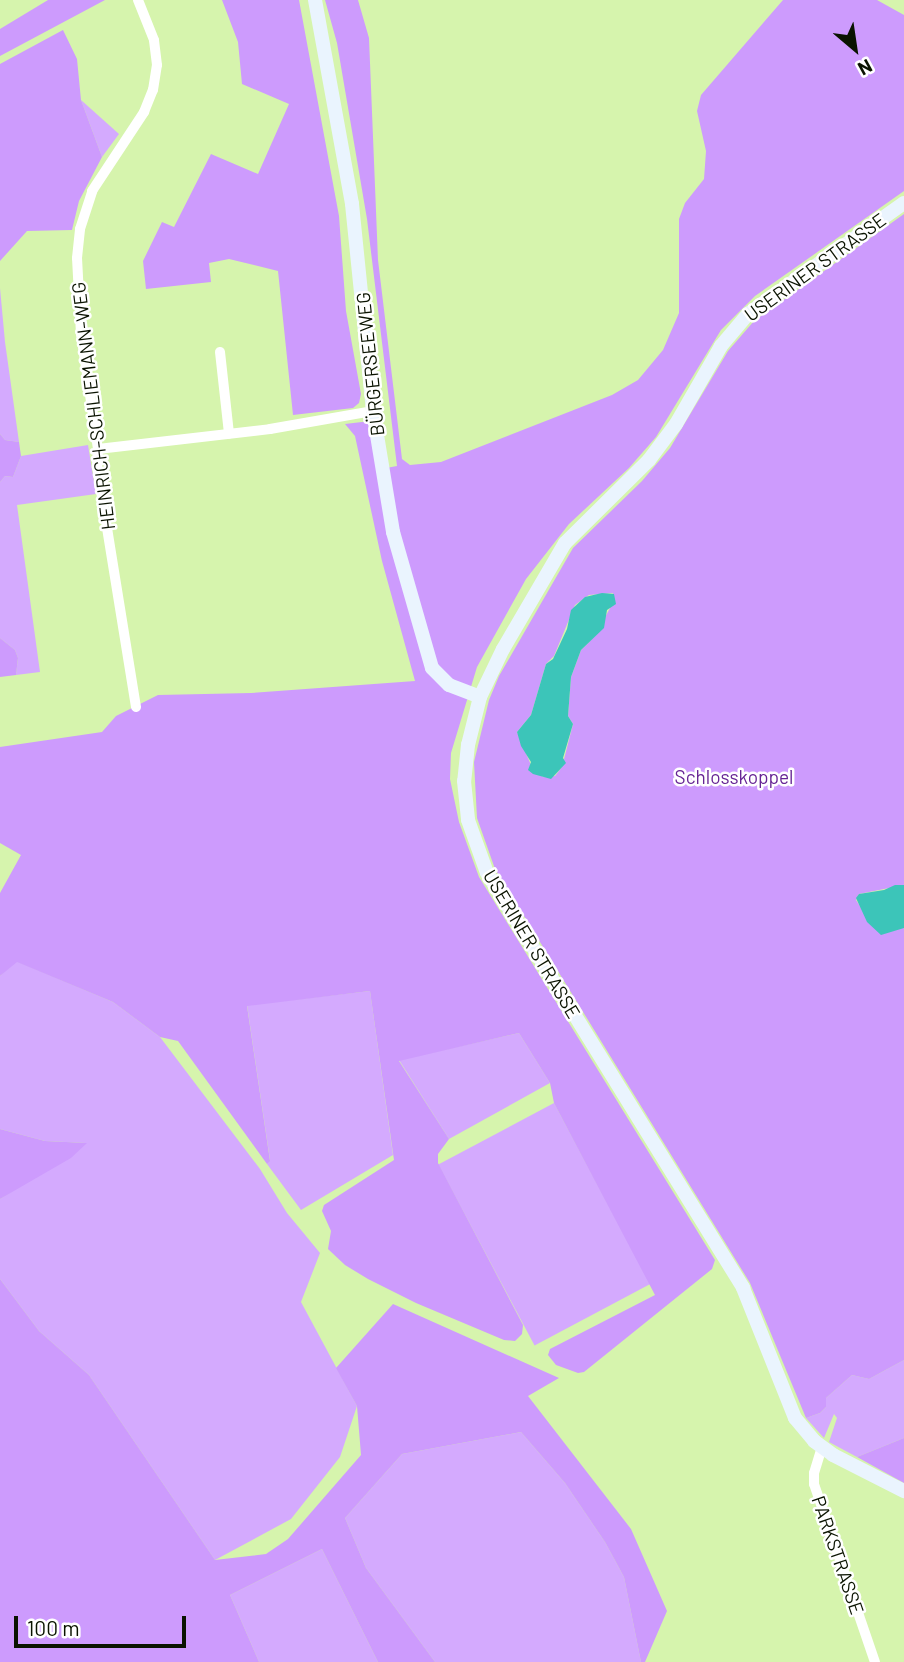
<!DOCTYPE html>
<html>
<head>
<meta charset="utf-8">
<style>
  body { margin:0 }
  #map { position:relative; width:904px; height:1662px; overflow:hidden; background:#d6f4ad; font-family:Barlow,sans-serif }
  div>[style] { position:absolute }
  .green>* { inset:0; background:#d4aafe; transform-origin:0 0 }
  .forest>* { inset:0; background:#cd9bfd }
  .water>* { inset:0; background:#3cc5b9 }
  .street>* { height:10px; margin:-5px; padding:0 5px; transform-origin:5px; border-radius:5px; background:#fff }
  .secondary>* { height:14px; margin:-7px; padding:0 7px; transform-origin:7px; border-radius:7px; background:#eaf4fe }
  span { translate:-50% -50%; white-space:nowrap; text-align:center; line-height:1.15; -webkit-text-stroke:5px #fff; paint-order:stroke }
  .street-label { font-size:19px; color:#0a1300 }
  .park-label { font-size:19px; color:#662494 }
  .north { position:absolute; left:820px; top:14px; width:70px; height:70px; -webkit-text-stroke:5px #fff; paint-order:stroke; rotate:151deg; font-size:19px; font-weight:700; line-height:28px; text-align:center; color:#0a1300 }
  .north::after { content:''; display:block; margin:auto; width:24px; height:32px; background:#0a1300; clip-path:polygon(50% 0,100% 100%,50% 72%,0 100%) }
  .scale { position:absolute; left:14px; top:1616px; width:172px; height:32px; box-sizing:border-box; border:4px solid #0a1300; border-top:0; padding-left:9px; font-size:21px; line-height:24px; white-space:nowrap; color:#0a1300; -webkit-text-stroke:5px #fff; paint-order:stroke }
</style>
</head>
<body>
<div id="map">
  <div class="green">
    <div style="clip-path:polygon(81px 100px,119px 134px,102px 157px)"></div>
    <div style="clip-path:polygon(0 288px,5px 342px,19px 442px,5px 440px,0 434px)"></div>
    <div style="clip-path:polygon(88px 445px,96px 494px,17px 505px,40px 672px,16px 675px,18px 658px,15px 650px,0 638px,0 482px,5px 476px,13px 477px,21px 456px)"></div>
    <div style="clip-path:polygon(16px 961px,113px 1002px,160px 1037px,260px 1169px,287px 1213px,320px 1253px,301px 1302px,357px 1406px,340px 1457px,291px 1519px,215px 1560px,89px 1375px,39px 1331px,0 1279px,0 1199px,86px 1143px,45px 1141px,0 1129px,0 976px)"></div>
    <div style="clip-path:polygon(370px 991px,393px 1155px,301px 1210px,267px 1164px,270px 1160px,247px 1005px)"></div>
    <div style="clip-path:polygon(519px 1033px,550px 1083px,449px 1139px,399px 1060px)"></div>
    <div style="left:554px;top:1103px;width:205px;height:131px;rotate:62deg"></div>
    <div style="clip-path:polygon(904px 1360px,904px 1438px,857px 1457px,829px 1442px,837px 1418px,834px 1414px,824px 1438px,806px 1418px,820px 1413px,826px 1407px,826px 1398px,852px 1375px,869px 1379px)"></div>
    <div style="clip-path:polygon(521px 1432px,565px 1483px,605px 1542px,624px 1577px,641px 1662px,435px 1662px,366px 1568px,345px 1518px,402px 1454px)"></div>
    <div style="clip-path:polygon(322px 1549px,378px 1662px,259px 1662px,230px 1595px)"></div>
  </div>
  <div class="forest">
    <div style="clip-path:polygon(48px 0,105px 0,0 56px,0 29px)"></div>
    <div style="clip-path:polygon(222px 0,299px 0,339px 216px,346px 311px,361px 394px,359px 403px,353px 408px,293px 415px,278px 271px,229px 259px,209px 263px,211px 282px,146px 289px,143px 261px,162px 222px,174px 227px,211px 154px,258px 174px,289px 104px,242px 84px,238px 42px)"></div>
    <div style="clip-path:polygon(325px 0,358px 0,369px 38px,378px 260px,402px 459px,410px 465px,441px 462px,612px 395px,638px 380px,663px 350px,679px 313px,679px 219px,685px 203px,704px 179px,706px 151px,697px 111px,701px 95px,783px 0,877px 0,904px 15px,904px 191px,755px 296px,721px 330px,656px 437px,629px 468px,569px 524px,526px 579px,477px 667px,451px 753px,450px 779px,459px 822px,479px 877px,715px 1260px,712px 1269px,584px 1372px,578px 1373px,556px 1365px,548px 1355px,550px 1349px,655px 1295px,554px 1103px,550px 1083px,519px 1033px,399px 1061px,449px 1139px,438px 1154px,438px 1163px,523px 1325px,522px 1334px,515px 1341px,504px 1340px,416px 1303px,368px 1279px,345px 1265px,328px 1249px,331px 1231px,322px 1211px,324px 1205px,394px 1160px,370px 991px,247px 1006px,270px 1161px,267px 1164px,178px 1041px,160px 1037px,113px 1002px,17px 962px,0 976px,0 893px,21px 855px,0 843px,0 747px,102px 732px,116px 716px,158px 695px,251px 693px,415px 681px,382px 561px,355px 436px,345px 424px,379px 420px,386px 468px,397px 466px,367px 219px,337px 43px)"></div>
    <div style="clip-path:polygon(63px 30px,77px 59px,81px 100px,102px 157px,79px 201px,72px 230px,27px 231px,0 261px,0 64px)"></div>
    <div style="clip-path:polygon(evenodd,904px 214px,904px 885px,859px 894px,856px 900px,862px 909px,904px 928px,904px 1360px,869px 1379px,852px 1375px,826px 1398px,826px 1407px,820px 1413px,806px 1418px,750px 1283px,495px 869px,477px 818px,474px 762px,489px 700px,499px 676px,573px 548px,642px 481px,670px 448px,728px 351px,754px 321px,904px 214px,613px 593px,610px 608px,595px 636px,581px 650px,571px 677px,568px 716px,573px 724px,562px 767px,555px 776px,543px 777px,531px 765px,517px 732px,531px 715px,546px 664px,554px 656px,575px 605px,589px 595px,613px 593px)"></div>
    <div style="clip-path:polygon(0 434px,5px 440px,19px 442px,21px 456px,13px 477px,5px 476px,0 482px)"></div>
    <div style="clip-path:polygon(0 638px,15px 650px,18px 658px,16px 675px,0 677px)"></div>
    <div style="clip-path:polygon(0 1129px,45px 1141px,87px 1143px,71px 1158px,0 1199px)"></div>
    <div style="clip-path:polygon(0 1279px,39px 1331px,89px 1375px,215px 1560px,266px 1554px,288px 1539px,361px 1455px,357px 1406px,336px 1368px,393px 1304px,559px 1378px,528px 1396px,631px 1529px,667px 1611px,645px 1662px,641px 1662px,624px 1577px,605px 1542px,565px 1483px,521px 1432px,402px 1454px,345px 1518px,366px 1568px,435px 1662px,378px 1662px,322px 1549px,230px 1595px,259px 1662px,0 1662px)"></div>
    <div style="clip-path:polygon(904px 1438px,904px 1483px,857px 1457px)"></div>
  </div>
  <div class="water">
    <div style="clip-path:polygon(602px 593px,614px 594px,616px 604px,607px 610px,604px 628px,581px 650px,571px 677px,568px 716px,573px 724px,563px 758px,566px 763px,551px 779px,533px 774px,528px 770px,531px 762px,521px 746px,517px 732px,531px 715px,546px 664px,553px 659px,567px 629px,571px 610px,585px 597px)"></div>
    <div style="clip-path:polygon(895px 885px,904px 885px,904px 928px,881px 935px,867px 922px,856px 898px,859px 894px,884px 890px)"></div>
  </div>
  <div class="street">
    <div style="left:220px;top:352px;width:82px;rotate:83.7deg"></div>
    <div style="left:98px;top:449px;width:173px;rotate:-6.6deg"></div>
    <div style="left:270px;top:429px;width:105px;rotate:-9.9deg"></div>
    <div style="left:136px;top:707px;width:244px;rotate:-99.2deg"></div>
    <div style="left:97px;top:466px;width:17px;rotate:-87deg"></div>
    <div style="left:98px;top:449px;width:116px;rotate:-98.4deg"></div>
    <div style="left:81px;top:334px;width:76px;rotate:-93deg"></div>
    <div style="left:77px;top:258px;width:29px;rotate:-84deg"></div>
    <div style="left:80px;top:229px;width:40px;rotate:-72deg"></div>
    <div style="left:92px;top:191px;width:95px;rotate:-56.6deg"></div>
    <div style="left:144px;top:112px;width:24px;rotate:-68deg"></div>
    <div style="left:153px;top:90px;width:25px;rotate:-81deg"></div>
    <div style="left:157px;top:65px;width:25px;rotate:-97deg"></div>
    <div style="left:154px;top:40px;width:43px;rotate:-111.8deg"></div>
    <div style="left:822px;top:1447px;width:27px;rotate:107deg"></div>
    <div style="left:814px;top:1473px;width:11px;rotate:90deg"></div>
    <div style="left:814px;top:1484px;width:188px;rotate:71.1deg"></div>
  </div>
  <div class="secondary">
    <div style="left:315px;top:0;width:207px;rotate:79.7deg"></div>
    <div style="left:352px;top:204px;width:208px;rotate:84.2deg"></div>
    <div style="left:373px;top:411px;width:123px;rotate:80.6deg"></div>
    <div style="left:393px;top:532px;width:141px;rotate:74deg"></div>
    <div style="left:432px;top:668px;width:24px;rotate:45deg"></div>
    <div style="left:449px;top:685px;width:33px;rotate:21deg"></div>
    <div style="left:904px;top:203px;width:191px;rotate:144.6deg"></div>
    <div style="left:748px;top:314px;width:42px;rotate:130.2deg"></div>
    <div style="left:721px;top:346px;width:90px;rotate:120deg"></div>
    <div style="left:676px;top:424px;width:45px;rotate:126.9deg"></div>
    <div style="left:649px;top:460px;width:118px;rotate:135.3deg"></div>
    <div style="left:565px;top:543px;width:123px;rotate:120.3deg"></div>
    <div style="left:503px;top:649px;width:53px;rotate:115.6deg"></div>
    <div style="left:480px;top:697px;width:49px;rotate:104deg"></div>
    <div style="left:468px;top:745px;width:36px;rotate:96deg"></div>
    <div style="left:464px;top:781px;width:39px;rotate:84deg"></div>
    <div style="left:468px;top:820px;width:56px;rotate:70.3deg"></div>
    <div style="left:487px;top:873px;width:488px;rotate:58.3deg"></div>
    <div style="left:743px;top:1288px;width:140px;rotate:68.2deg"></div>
    <div style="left:795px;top:1418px;width:30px;rotate:50deg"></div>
    <div style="left:814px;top:1441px;width:24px;rotate:36deg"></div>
    <div style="left:833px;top:1455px;width:80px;rotate:26.9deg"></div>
  </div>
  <div class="street-label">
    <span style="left:815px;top:267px;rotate:-36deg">USERINER STRASSE</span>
    <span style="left:370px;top:364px;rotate:-96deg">BÜRGERSEEWEG</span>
    <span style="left:93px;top:406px;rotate:-97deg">HEINRICH-SCHLIEMANN-WEG</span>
    <span style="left:532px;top:944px;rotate:59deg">USERINER STRASSE</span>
    <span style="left:838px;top:1555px;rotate:71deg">PARKSTRASSE</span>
  </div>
  <div class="park-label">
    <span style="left:734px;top:777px">Schlosskoppel</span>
  </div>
  <div class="north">N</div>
  <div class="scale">100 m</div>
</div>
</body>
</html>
